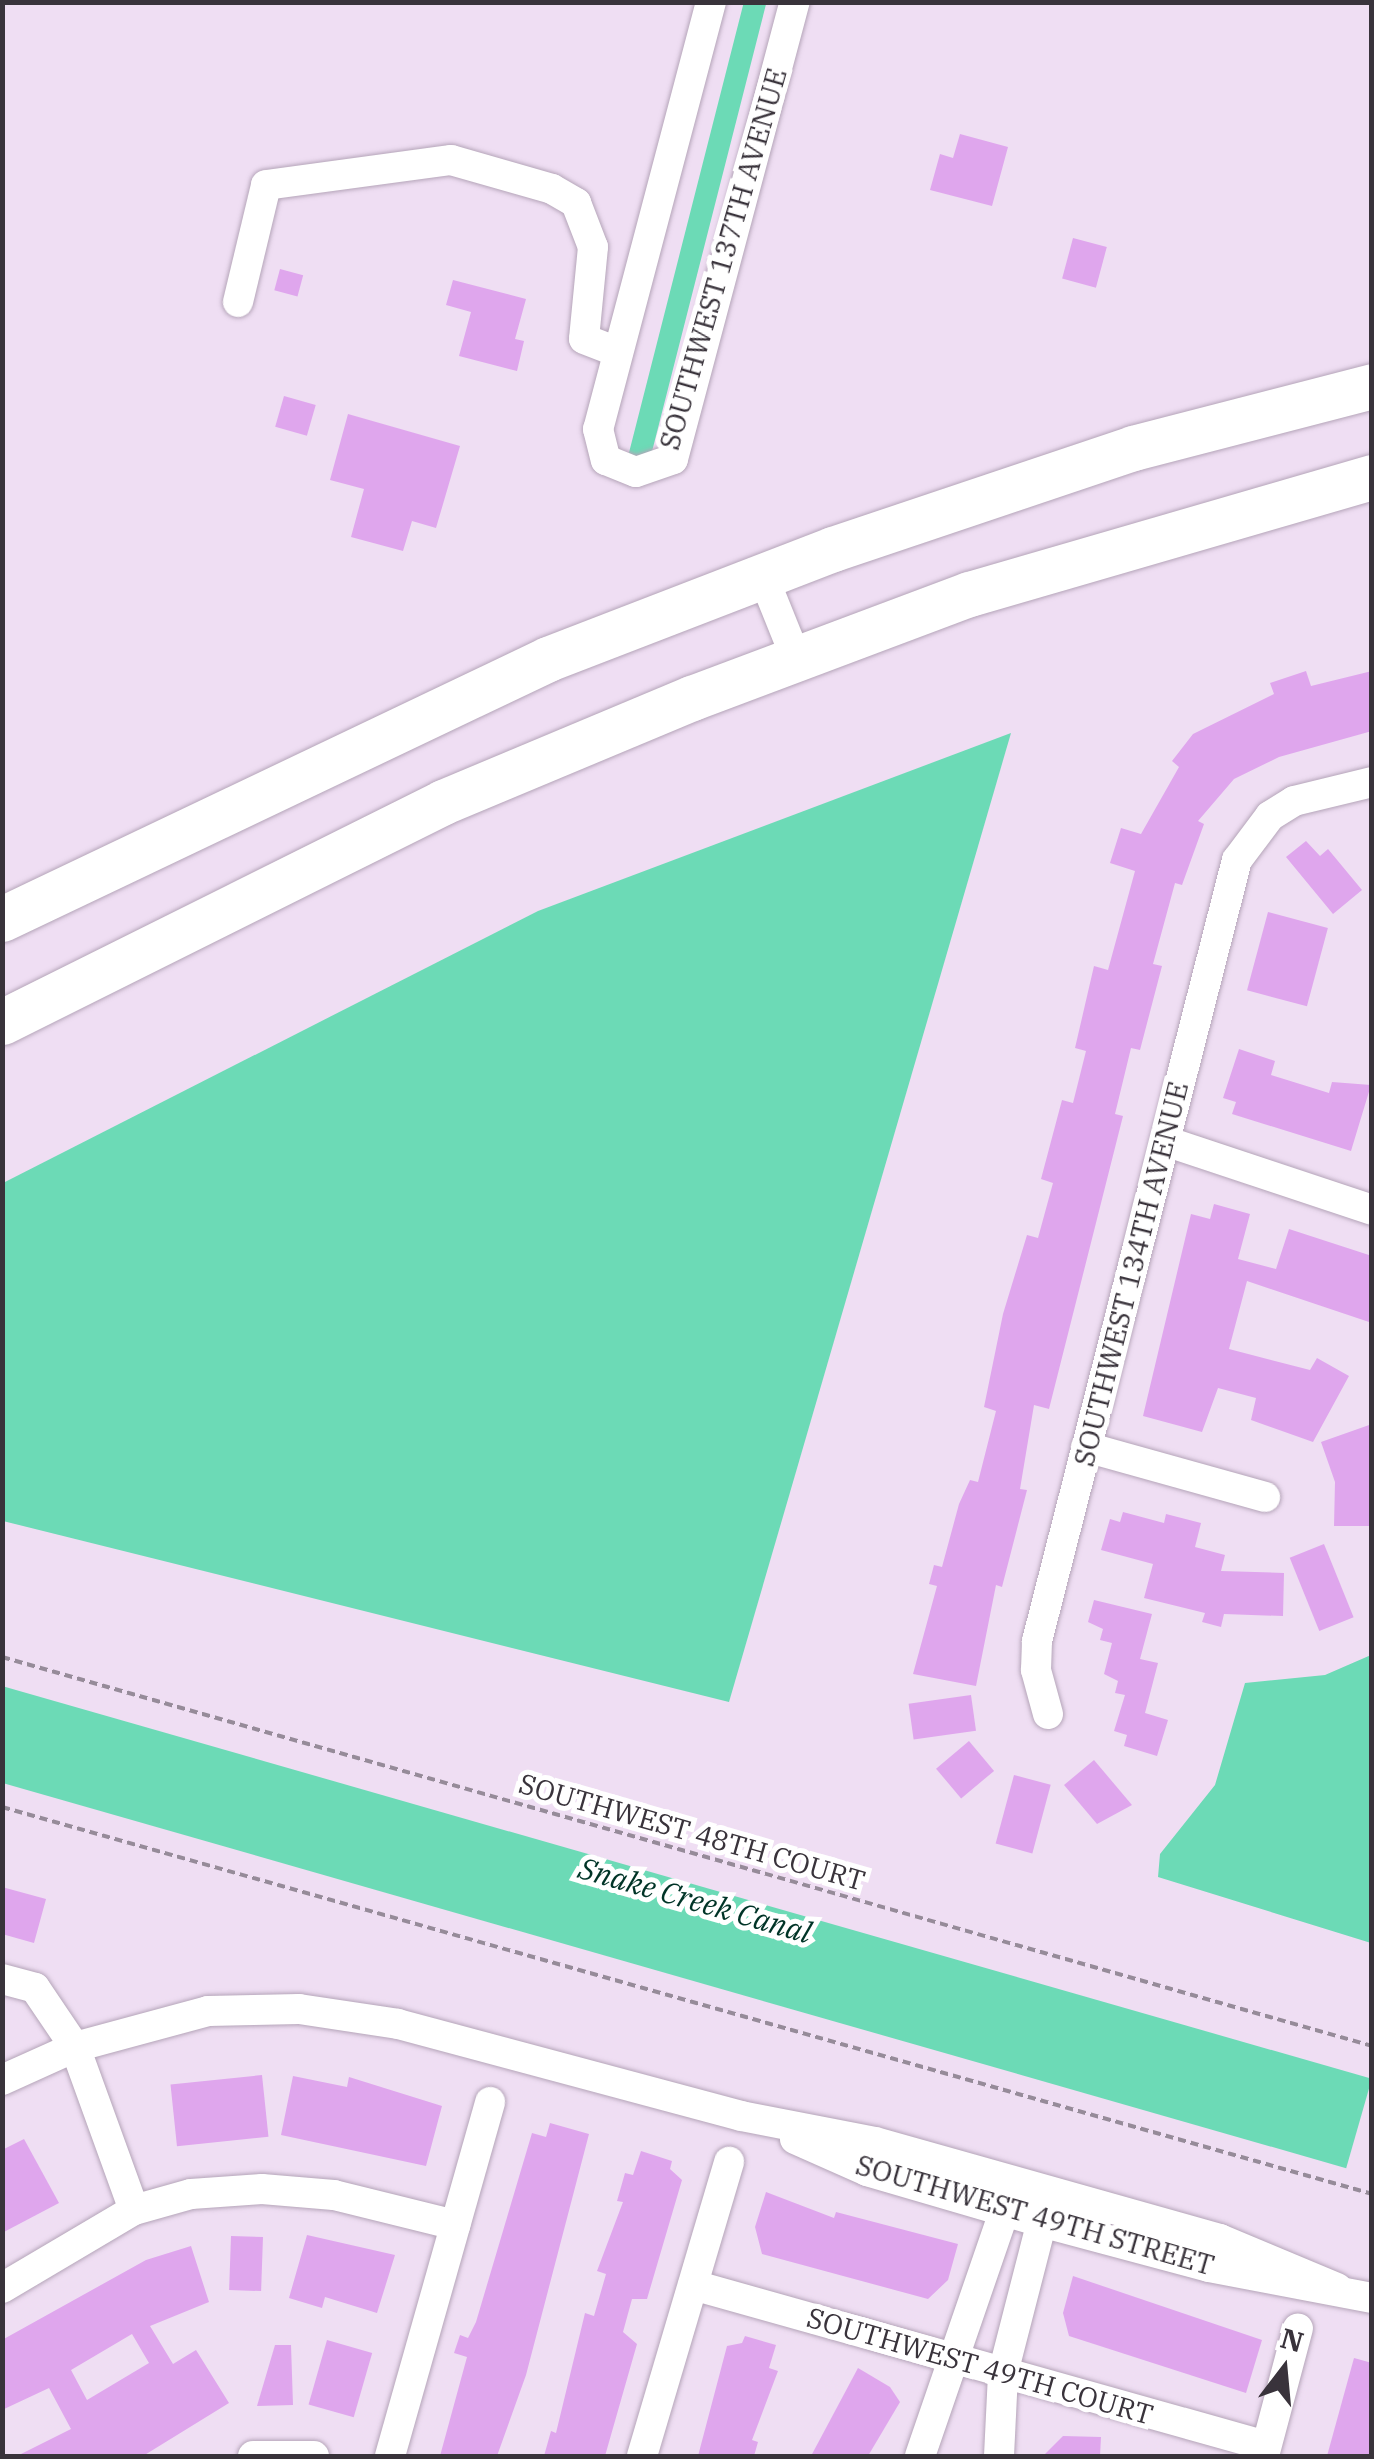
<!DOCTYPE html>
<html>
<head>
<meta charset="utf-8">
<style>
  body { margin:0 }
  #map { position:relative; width:1374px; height:2459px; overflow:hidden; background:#efdef3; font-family:"IBM Plex Serif",serif }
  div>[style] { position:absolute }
  .water>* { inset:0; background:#6cdab6; transform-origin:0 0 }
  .canal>* { height:22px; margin:-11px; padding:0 11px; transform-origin:11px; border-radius:11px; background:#6cdab6 }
  .building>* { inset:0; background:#dfa6ed; transform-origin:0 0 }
  .path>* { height:4px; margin-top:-2px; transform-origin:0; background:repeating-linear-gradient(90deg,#968b99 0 8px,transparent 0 13px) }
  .roads { filter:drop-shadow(0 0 2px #b5a5b9) drop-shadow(0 0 2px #b5a5b9) }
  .minor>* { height:30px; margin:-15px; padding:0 15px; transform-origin:15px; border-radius:15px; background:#fff }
  .highway>* { height:45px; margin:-22.5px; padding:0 22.5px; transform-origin:22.5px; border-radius:22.5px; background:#fff }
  span { translate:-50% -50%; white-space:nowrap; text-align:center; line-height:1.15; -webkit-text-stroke:10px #fff; paint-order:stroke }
  .street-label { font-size:28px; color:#39333b }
  .water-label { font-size:30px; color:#003427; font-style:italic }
  .frame { position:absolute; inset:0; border:5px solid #39333b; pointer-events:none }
  .north { position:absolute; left:1234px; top:2319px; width:100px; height:100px; -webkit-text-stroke:8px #fff; paint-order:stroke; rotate:16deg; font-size:28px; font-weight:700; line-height:40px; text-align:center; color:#39333b }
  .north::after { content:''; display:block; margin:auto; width:35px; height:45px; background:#39333b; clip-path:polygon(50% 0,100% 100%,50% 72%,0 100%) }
</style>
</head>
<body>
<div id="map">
  <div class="water">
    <div style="clip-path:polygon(1011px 733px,729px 1702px,3px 1521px,3px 1183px,538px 911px)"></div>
    <div style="clip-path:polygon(1371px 1655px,1371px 1943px,1158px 1877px,1160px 1854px,1215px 1785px,1245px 1683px,1325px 1675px)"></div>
    <div style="left:2px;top:1686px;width:1425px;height:93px;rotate:16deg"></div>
  </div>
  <div class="canal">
    <div style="left:639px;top:458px;width:471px;rotate:-75.7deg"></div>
  </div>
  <div class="building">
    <div style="clip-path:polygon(960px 134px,1008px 147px,992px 206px,930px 190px,940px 154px,953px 158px)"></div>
    <div style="left:1073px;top:238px;width:35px;height:42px;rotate:15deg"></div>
    <div style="left:280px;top:269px;width:24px;height:22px;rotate:15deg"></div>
    <div style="clip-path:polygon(453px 280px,526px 299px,515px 339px,524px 341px,517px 371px,459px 356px,471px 312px,446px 305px)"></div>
    <div style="left:284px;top:396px;width:33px;height:32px;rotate:16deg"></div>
    <div style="clip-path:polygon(348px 414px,460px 446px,436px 528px,412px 521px,403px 551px,351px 537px,364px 489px,330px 480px)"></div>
    <div style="clip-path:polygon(1306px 671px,1311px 686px,1372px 671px,1372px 731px,1279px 757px,1234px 779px,1198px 821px,1204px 824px,1182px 885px,1175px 883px,1153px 964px,1162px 966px,1140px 1050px,1131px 1048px,1115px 1114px,1123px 1116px,1049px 1409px,1034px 1405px,1020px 1489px,1027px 1490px,1002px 1587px,996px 1585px,976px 1686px,913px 1674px,937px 1586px,929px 1584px,934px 1565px,942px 1567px,959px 1504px,970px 1480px,978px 1482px,996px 1411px,984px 1407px,1003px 1314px,1027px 1235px,1038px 1238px,1053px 1183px,1041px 1179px,1062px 1100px,1073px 1103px,1086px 1051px,1075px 1048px,1094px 966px,1108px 970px,1135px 871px,1110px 863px,1121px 828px,1141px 834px,1179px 767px,1172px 761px,1193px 734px,1274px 694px,1270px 683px)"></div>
    <div style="clip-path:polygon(1306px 841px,1320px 856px,1328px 849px,1362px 890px,1333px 914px,1286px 857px)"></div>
    <div style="left:1268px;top:912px;width:62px;height:81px;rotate:15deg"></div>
    <div style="clip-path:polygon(1239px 1049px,1275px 1061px,1271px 1075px,1329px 1093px,1332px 1082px,1371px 1085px,1351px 1151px,1232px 1114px,1236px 1102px,1223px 1098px)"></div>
    <div style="clip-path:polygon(1214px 1204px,1250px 1214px,1238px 1259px,1276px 1269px,1289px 1229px,1372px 1256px,1372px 1323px,1247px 1281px,1229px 1349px,1310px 1370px,1317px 1358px,1349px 1376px,1313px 1442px,1251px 1420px,1256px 1398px,1218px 1388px,1202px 1432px,1143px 1416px,1191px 1214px,1210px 1219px)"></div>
    <div style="clip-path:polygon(1372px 1424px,1372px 1526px,1334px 1526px,1335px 1482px,1321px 1442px)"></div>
    <div style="clip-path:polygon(1123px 1512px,1164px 1523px,1166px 1514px,1201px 1523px,1195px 1547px,1225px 1555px,1221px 1571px,1284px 1573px,1283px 1616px,1224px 1614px,1221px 1627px,1202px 1622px,1205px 1613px,1144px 1598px,1153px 1564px,1101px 1550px,1110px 1519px,1120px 1522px)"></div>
    <div style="left:1324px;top:1544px;width:79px;height:37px;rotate:68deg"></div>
    <div style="clip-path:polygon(1094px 1600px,1152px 1614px,1140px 1659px,1158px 1663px,1145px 1713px,1168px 1720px,1157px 1756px,1124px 1746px,1127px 1735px,1114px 1731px,1125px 1695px,1115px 1693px,1118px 1681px,1104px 1674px,1112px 1643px,1100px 1640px,1103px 1629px,1088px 1622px)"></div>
    <div style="left:971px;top:1695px;width:36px;height:63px;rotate:82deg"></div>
    <div style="left:969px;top:1741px;width:39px;height:43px;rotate:50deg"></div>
    <div style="clip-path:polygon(1094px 1760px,1132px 1805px,1097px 1824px,1064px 1785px)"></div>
    <div style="left:1014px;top:1775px;width:38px;height:71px;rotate:15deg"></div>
    <div style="clip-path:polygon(2px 1887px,46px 1899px,34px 1943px,2px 1934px)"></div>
    <div style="left:262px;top:2075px;width:62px;height:92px;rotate:84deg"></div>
    <div style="clip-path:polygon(293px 2076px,347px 2087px,349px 2077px,442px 2106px,426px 2166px,281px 2135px)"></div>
    <div style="clip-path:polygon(550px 2123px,589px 2134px,526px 2375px,497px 2456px,440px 2456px,467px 2357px,454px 2353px,460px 2335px,468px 2338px,476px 2322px,532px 2133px,546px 2137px)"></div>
    <div style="clip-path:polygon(24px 2139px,59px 2203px,2px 2233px,2px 2150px)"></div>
    <div style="clip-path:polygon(641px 2151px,672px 2161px,670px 2169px,682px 2180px,647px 2299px,632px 2299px,623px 2332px,637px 2344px,605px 2456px,544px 2456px,551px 2431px,556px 2433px,585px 2313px,594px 2316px,606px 2274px,597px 2271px,623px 2202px,617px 2201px,625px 2173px,633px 2175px)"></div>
    <div style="clip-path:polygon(766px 2192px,834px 2218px,836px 2212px,958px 2244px,948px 2280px,928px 2299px,762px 2254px,755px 2227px)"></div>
    <div style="clip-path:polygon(307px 2235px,395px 2255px,377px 2313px,325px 2297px,322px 2308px,289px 2298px)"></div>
    <div style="left:231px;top:2236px;width:32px;height:54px;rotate:2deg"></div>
    <div style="clip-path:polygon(evenodd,191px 2246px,209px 2302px,150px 2326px,173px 2364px,196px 2350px,229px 2403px,143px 2456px,17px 2456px,71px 2429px,49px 2388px,2px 2410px,2px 2340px,146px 2260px,191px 2246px,132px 2334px,149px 2363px,87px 2400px,71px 2370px,132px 2334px)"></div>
    <div style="clip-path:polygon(1073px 2276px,1262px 2340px,1246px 2393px,1069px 2336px,1063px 2313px)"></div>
    <div style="clip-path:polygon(745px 2336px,776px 2345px,769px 2368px,778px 2371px,752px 2440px,758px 2442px,754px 2456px,698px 2456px,727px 2346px,742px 2343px)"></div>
    <div style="left:327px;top:2340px;width:47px;height:67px;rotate:16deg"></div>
    <div style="clip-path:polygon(275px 2345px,291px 2345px,293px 2405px,257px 2406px)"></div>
    <div style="clip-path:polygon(1354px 2358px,1372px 2363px,1372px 2456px,1327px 2456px)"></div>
    <div style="clip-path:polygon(858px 2368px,890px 2387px,900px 2402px,868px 2456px,811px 2456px)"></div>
    <div style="clip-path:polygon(1063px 2436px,1101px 2437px,1100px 2456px,1043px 2456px)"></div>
  </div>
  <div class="path">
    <div style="left:2px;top:1657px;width:1424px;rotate:15.85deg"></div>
    <div style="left:2px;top:1807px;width:1424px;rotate:15.77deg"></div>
  </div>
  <div class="roads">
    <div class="minor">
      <div style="left:711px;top:2px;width:442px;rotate:104.8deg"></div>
      <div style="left:598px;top:429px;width:32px;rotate:76deg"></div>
      <div style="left:606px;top:460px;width:32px;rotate:22deg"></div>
      <div style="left:636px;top:472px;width:39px;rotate:-19deg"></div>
      <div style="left:673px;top:459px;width:473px;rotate:-75.1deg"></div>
      <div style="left:238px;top:302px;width:120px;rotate:-76.5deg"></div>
      <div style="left:266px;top:185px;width:187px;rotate:-7.7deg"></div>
      <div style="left:451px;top:160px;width:105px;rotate:16deg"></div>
      <div style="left:552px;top:189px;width:28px;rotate:30deg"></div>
      <div style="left:576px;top:203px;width:47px;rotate:68.9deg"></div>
      <div style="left:593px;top:247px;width:92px;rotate:95.6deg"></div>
      <div style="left:584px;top:339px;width:36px;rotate:21deg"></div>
      <div style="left:763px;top:576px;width:88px;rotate:68.1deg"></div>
      <div style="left:1165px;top:1141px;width:218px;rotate:18.4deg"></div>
      <div style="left:1086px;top:1447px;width:186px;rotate:15.6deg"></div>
      <div style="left:1048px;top:1714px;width:46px;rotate:-105.3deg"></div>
      <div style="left:1036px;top:1670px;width:29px;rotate:-88deg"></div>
      <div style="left:1037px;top:1641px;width:806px;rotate:-75.64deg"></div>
      <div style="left:1237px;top:860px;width:55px;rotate:-53.1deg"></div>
      <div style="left:1270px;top:816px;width:28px;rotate:-32deg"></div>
      <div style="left:1294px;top:801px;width:80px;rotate:-13.7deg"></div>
      <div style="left:2px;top:1979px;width:34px;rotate:15deg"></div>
      <div style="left:35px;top:1988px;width:71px;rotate:55.9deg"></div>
      <div style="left:75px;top:2047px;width:173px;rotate:70.1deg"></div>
      <div style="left:2px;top:2080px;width:80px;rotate:-24.3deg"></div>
      <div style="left:75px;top:2047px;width:138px;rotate:-15.1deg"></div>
      <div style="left:208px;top:2011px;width:91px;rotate:-1.3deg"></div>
      <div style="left:299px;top:2009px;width:100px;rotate:8.6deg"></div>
      <div style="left:398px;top:2024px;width:355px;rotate:15deg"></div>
      <div style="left:741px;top:2116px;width:136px;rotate:11deg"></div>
      <div style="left:875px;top:2142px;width:358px;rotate:15.7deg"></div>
      <div style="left:1220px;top:2239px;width:127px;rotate:22.7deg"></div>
      <div style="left:795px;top:2139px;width:79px;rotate:24deg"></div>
      <div style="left:867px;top:2171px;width:181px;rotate:16.3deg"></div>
      <div style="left:1041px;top:2222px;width:174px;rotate:15deg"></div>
      <div style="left:1209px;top:2267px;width:166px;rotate:10.8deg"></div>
      <div style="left:693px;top:2285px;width:595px;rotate:15.69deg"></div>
      <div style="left:2px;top:2288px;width:153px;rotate:-30.6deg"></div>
      <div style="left:134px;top:2210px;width:59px;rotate:-15.7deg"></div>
      <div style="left:191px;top:2194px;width:71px;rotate:-4deg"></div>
      <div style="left:262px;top:2189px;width:72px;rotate:4.8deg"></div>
      <div style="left:334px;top:2195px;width:125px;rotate:13.9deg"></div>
      <div style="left:253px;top:2456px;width:61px"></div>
      <div style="left:390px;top:2456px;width:368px;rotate:-74.2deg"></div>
      <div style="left:642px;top:2456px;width:307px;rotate:-73.5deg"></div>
      <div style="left:920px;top:2456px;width:276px;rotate:-71deg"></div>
      <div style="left:999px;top:2456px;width:83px;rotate:-87.2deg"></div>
      <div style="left:1003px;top:2373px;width:173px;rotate:-75.6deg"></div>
      <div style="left:1264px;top:2456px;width:132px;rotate:-75.1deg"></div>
    </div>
    <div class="highway">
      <div style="left:2px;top:919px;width:605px;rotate:-25.46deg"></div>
      <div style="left:548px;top:659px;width:305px;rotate:-21.1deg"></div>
      <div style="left:833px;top:549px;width:317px;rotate:-18.6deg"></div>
      <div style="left:1133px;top:448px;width:247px;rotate:-14.5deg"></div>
      <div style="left:2px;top:1022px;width:493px;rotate:-26.5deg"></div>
      <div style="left:443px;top:802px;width:270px;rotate:-22.7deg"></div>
      <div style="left:692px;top:698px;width:296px;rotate:-20.6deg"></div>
      <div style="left:969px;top:594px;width:420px;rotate:-16.2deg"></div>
    </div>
  </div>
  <div class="street-label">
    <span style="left:723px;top:259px;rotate:-74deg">SOUTHWEST 137TH AVENUE</span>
    <span style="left:1131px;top:1274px;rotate:-76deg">SOUTHWEST 134TH AVENUE</span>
    <span style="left:692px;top:1832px;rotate:16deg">SOUTHWEST 48TH COURT</span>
    <span style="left:1035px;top:2215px;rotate:16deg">SOUTHWEST 49TH STREET</span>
    <span style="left:980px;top:2366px;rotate:16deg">SOUTHWEST 49TH COURT</span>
  </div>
  <div class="water-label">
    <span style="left:695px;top:1900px;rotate:16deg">Snake Creek Canal</span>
  </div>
  <div class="frame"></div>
  <div class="north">N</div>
</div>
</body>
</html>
